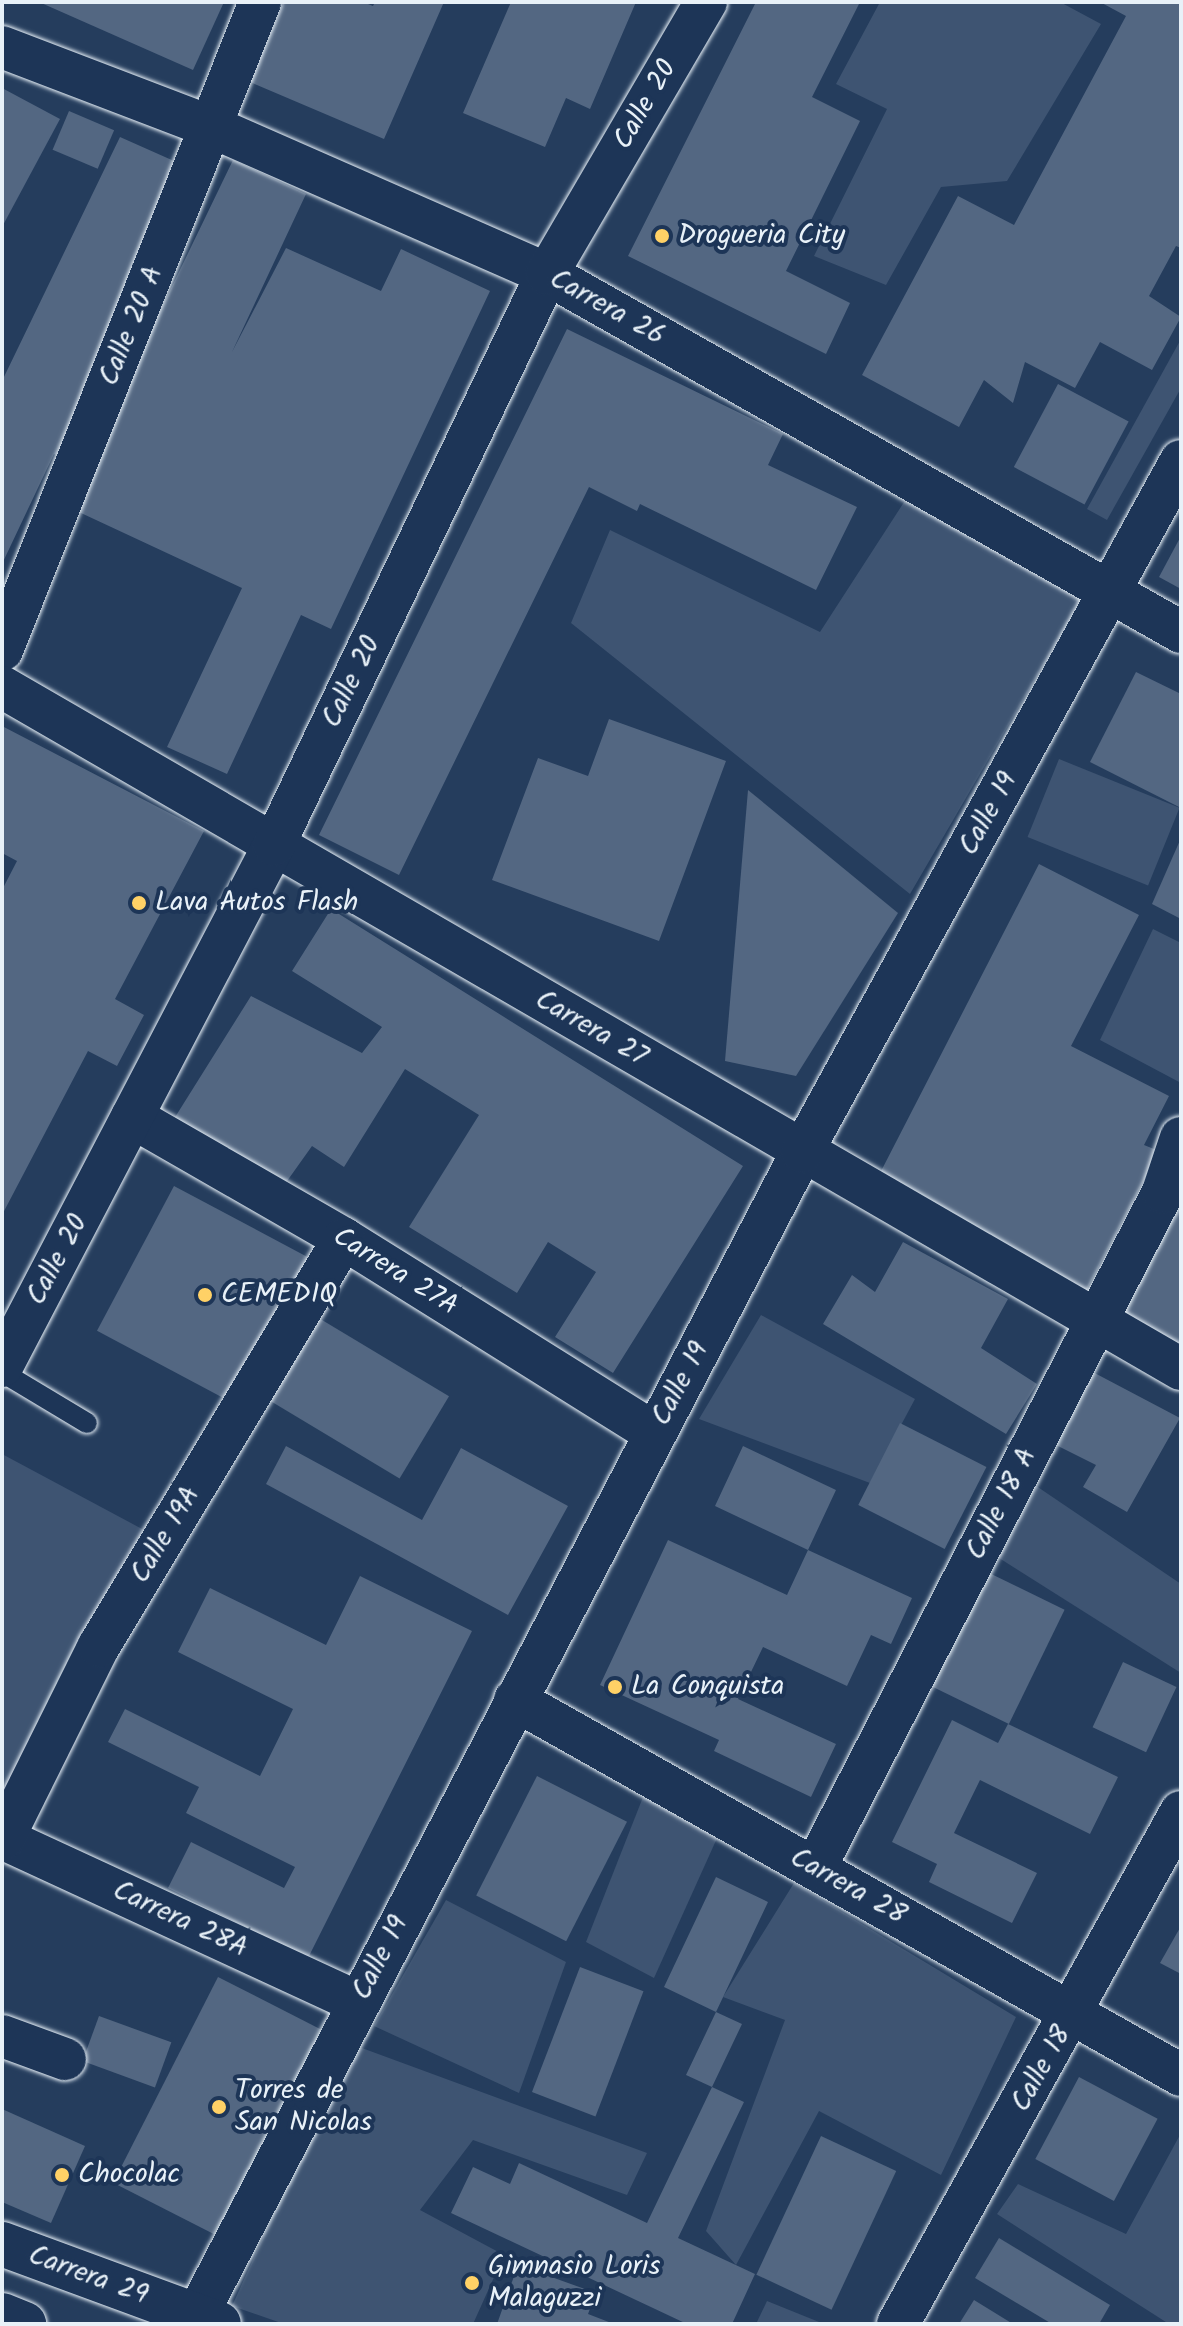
<!DOCTYPE html>
<html>
<head>
<meta charset="utf-8">
<style>
  body { margin:0 }
  #map { position:relative; width:1183px; height:2326px; overflow:hidden; background:#253d5d; font-family:Kalam,sans-serif }
  div>[style] { position:absolute }
  .green>* { inset:0; background:#3e5472; transform-origin:0 0 }
  .building>* { inset:0; background:#536782; transform-origin:0 0 }
  .roads { filter:drop-shadow(0 0 2px #e8f1f8) drop-shadow(0 0 2px #e8f1f8) }
  .lane>* { height:20px; margin:-10px; padding:0 10px; transform-origin:10px; border-radius:10px; background:#1d3557 }
  .street>* { height:42px; margin:-21px; padding:0 21px; transform-origin:21px; border-radius:21px; background:#1d3557 }
  .secondary>* { height:44px; margin:-22px; padding:0 22px; transform-origin:22px; border-radius:22px; background:#1d3557 }
  .dots>* { width:22px; height:22px; translate:-50% -50%; box-sizing:border-box; border:4px solid #1d3557; border-radius:50% }
  span { translate:-50% -50%; white-space:nowrap; text-align:center; line-height:1.15; -webkit-text-stroke:8px #1d3557; paint-order:stroke }
  .street-label { font-size:28px; color:#e8f1f8 }
  .poi-label { font-size:28px; color:#e8f1f8 }
  .left { translate:0 -50%; text-align:left }
  .frame { position:absolute; inset:0; border:4px solid #e8f1f8; pointer-events:none }
</style>
</head>
<body>
<div id="map">
  <div class="green">
    <div style="clip-path:polygon(880px 2px,1060px 2px,1101px 24px,1007px 181px,941px 187px,886px 285px,814px 256px,887px 109px,836px 84px)"></div>
    <div style="clip-path:polygon(1181px 339px,1181px 388px,1107px 520px,1087px 509px)"></div>
    <div style="clip-path:polygon(908px 496px,1086px 592px,910px 894px,571px 623px,610px 530px,820px 632px)"></div>
    <div style="left:1059px;top:759px;width:130px;height:84px;rotate:22deg"></div>
    <div style="clip-path:polygon(1153px 929px,1181px 943px,1181px 1083px,1100px 1040px)"></div>
    <div style="clip-path:polygon(761px 1315px,915px 1399px,870px 1483px,699px 1419px)"></div>
    <div style="clip-path:polygon(2px 1454px,144px 1530px,2px 1794px)"></div>
    <div style="clip-path:polygon(1020px 1475px,1181px 1584px,1181px 1673px,988px 1551px)"></div>
    <div style="clip-path:polygon(645px 1792px,718px 1836px,654px 1978px,586px 1942px)"></div>
    <div style="clip-path:polygon(794px 1883px,1016px 2017px,941px 2175px,819px 2111px,736px 2265px,706px 2231px,785px 2020px,723px 1997px)"></div>
    <div style="clip-path:polygon(446px 1900px,566px 1962px,519px 2093px,374px 2026px)"></div>
    <div style="clip-path:polygon(351px 2044px,647px 2153px,627px 2195px,473px 2140px,420px 2210px,504px 2255px,473px 2324px,284px 2324px,232px 2306px)"></div>
    <div style="clip-path:polygon(1181px 2133px,1181px 2324px,1169px 2324px,997px 2214px,1018px 2184px,1126px 2234px)"></div>
    <div style="clip-path:polygon(767px 2301px,824px 2324px,756px 2324px)"></div>
  </div>
  <div class="building">
    <div style="clip-path:polygon(39px 2px,224px 2px,193px 70px)"></div>
    <div style="clip-path:polygon(284px 2px,363px 2px,373px 6px,375px 2px,444px 2px,384px 139px,250px 82px)"></div>
    <div style="clip-path:polygon(511px 2px,636px 2px,590px 109px,566px 98px,545px 147px,463px 113px)"></div>
    <div style="clip-path:polygon(756px 2px,860px 2px,812px 97px,860px 121px,786px 271px,850px 303px,826px 354px,628px 256px)"></div>
    <div style="clip-path:polygon(1100px 2px,1181px 2px,1181px 248px,1176px 246px,1149px 296px,1181px 317px,1152px 370px,1100px 342px,1075px 388px,1025px 362px,1013px 403px,984px 380px,959px 427px,862px 375px,958px 196px,1014px 225px,1126px 16px)"></div>
    <div style="clip-path:polygon(2px 88px,60px 119px,2px 227px)"></div>
    <div style="left:69px;top:111px;width:49px;height:42px;rotate:23deg"></div>
    <div style="clip-path:polygon(120px 137px,192px 169px,62px 458px,54px 454px,2px 564px,2px 381px)"></div>
    <div style="clip-path:polygon(233px 160px,306px 194px,232px 352px,286px 248px,381px 291px,401px 249px,490px 291px,331px 629px,301px 615px,227px 774px,167px 747px,242px 588px,66px 506px)"></div>
    <div style="clip-path:polygon(567px 329px,783px 434px,768px 465px,857px 507px,816px 590px,640px 504px,637px 511px,589px 487px,399px 875px,319px 835px)"></div>
    <div style="left:1058px;top:384px;width:80px;height:94px;rotate:28deg"></div>
    <div style="clip-path:polygon(1181px 536px,1181px 589px,1159px 577px)"></div>
    <div style="clip-path:polygon(1136px 672px,1181px 694px,1181px 808px,1090px 762px)"></div>
    <div style="clip-path:polygon(609px 719px,726px 761px,659px 941px,492px 880px,538px 758px,588px 776px)"></div>
    <div style="clip-path:polygon(2px 726px,204px 831px,115px 999px,144px 1015px,117px 1066px,88px 1051px,2px 1215px,2px 890px,17px 861px,2px 853px)"></div>
    <div style="clip-path:polygon(748px 790px,898px 913px,796px 1076px,725px 1061px)"></div>
    <div style="clip-path:polygon(1181px 838px,1181px 919px,1152px 904px)"></div>
    <div style="clip-path:polygon(1039px 864px,1139px 915px,1071px 1046px,1169px 1096px,1144px 1145px,1159px 1151px,1083px 1297px,878px 1177px)"></div>
    <div style="clip-path:polygon(331px 909px,743px 1166px,613px 1373px,555px 1337px,596px 1272px,548px 1242px,517px 1293px,409px 1227px,479px 1115px,405px 1069px,344px 1167px,312px 1146px,275px 1198px,167px 1130px,251px 996px,362px 1053px,382px 1027px,292px 971px)"></div>
    <div style="left:174px;top:1186px;width:157px;height:164px;rotate:28deg"></div>
    <div style="clip-path:polygon(1181px 1203px,1181px 1354px,1119px 1322px)"></div>
    <div style="clip-path:polygon(903px 1242px,1008px 1299px,981px 1348px,1037px 1384px,1006px 1434px,823px 1324px,852px 1275px,875px 1292px)"></div>
    <div style="left:317px;top:1317px;width:154px;height:96px;rotate:31deg"></div>
    <div style="clip-path:polygon(1087px 1369px,1180px 1418px,1127px 1512px,1083px 1487px,1096px 1465px,1046px 1440px)"></div>
    <div style="left:900px;top:1423px;width:97px;height:92px;rotate:27deg"></div>
    <div style="clip-path:polygon(286px 1446px,422px 1520px,461px 1448px,568px 1506px,508px 1615px,266px 1484px)"></div>
    <div style="clip-path:polygon(743px 1446px,836px 1490px,808px 1550px,912px 1598px,891px 1644px,871px 1635px,847px 1686px,763px 1647px,738px 1699px,836px 1744px,811px 1797px,714px 1751px,719px 1740px,600px 1685px,668px 1540px,787px 1595px,808px 1550px,715px 1506px)"></div>
    <div style="left:981px;top:1569px;width:93px;height:127px;rotate:26deg"></div>
    <div style="clip-path:polygon(360px 1576px,472px 1631px,308px 1958px,168px 1888px,191px 1842px,284px 1888px,295px 1867px,186px 1813px,199px 1787px,108px 1742px,125px 1709px,260px 1776px,293px 1709px,178px 1652px,210px 1588px,326px 1645px)"></div>
    <div style="left:1123px;top:1662px;width:59px;height:72px;rotate:25deg"></div>
    <div style="clip-path:polygon(952px 1720px,998px 1743px,1008px 1724px,1118px 1777px,1090px 1834px,980px 1780px,954px 1833px,1037px 1873px,1012px 1923px,929px 1882px,937px 1864px,892px 1842px)"></div>
    <div style="left:537px;top:1776px;width:101px;height:134px;rotate:27deg"></div>
    <div style="clip-path:polygon(716px 1877px,768px 1902px,716px 2012px,742px 2024px,712px 2087px,686px 2075px,716px 2012px,664px 1987px)"></div>
    <div style="clip-path:polygon(1181px 1926px,1181px 1974px,1160px 1963px)"></div>
    <div style="left:580px;top:1967px;width:68px;height:134px;rotate:21deg"></div>
    <div style="left:218px;top:1977px;width:120px;height:231px;rotate:27deg"></div>
    <div style="left:99px;top:2016px;width:77px;height:48px;rotate:20deg"></div>
    <div style="left:1079px;top:2077px;width:89px;height:93px;rotate:28deg"></div>
    <div style="clip-path:polygon(712px 2087px,744px 2102px,678px 2238px,755px 2274px,732px 2324px,687px 2324px,451px 2213px,473px 2167px,510px 2184px,519px 2163px,647px 2223px)"></div>
    <div style="clip-path:polygon(2px 2109px,85px 2146px,51px 2223px,2px 2202px)"></div>
    <div style="left:821px;top:2136px;width:83px;height:153px;rotate:25deg"></div>
    <div style="clip-path:polygon(999px 2238px,1110px 2305px,1099px 2324px,1052px 2324px,975px 2278px)"></div>
    <div style="clip-path:polygon(518px 2265px,596px 2293px,588px 2314px,614px 2324px,497px 2324px)"></div>
    <div style="clip-path:polygon(974px 2300px,1013px 2324px,959px 2324px)"></div>
  </div>
  <div class="roads">
    <div class="lane">
      <div style="left:2px;top:1372px;width:99px;rotate:31deg"></div>
    </div>
    <div class="street">
      <div style="left:2px;top:47px;width:225px;rotate:20.9deg"></div>
      <div style="left:212px;top:127px;width:366px;rotate:23.7deg"></div>
      <div style="left:547px;top:274px;width:728px;rotate:29.45deg"></div>
      <div style="left:2px;top:650px;width:697px;rotate:-68.29deg"></div>
      <div style="left:2px;top:687px;width:1362px;rotate:30.05deg"></div>
      <div style="left:132px;top:1117px;width:245px;rotate:29.9deg"></div>
      <div style="left:344px;top:1239px;width:367px;rotate:32deg"></div>
      <div style="left:2px;top:1366px;width:588px;rotate:-62.43deg"></div>
      <div style="left:274px;top:845px;width:633px;rotate:-64.45deg"></div>
      <div style="left:547px;top:274px;width:315px;rotate:-59.7deg"></div>
      <div style="left:515px;top:1700px;width:764px;rotate:29.38deg"></div>
      <div style="left:2px;top:1838px;width:393px;rotate:24.8deg"></div>
      <div style="left:3px;top:1839px;width:216px;rotate:-63.6deg"></div>
      <div style="left:99px;top:1646px;width:475px;rotate:-59deg"></div>
      <div style="left:815px;top:1868px;width:760px;rotate:-62.76deg"></div>
      <div style="left:1163px;top:1192px;width:57px;rotate:-71.6deg"></div>
      <div style="left:2px;top:2036px;width:67px;rotate:20.1deg"></div>
      <div style="left:197px;top:2315px;width:1311px;rotate:-62.52deg"></div>
      <div style="left:802px;top:1152px;width:788px;rotate:-61.26deg"></div>
      <div style="left:898px;top:2324px;width:585px;rotate:-61.07deg"></div>
    </div>
    <div class="secondary">
      <div style="left:2px;top:2244px;width:231px;rotate:20.2deg"></div>
      <div style="left:2px;top:2315px;width:24px;rotate:22deg"></div>
    </div>
  </div>
  <div class="dots">
    <div style="left:662px;top:236px;background:#ffd166"></div>
    <div style="left:139px;top:903px;background:#ffd166"></div>
    <div style="left:205px;top:1295px;background:#ffd166"></div>
    <div style="left:615px;top:1687px;background:#ffd166"></div>
    <div style="left:219px;top:2107px;background:#ffd166"></div>
    <div style="left:62px;top:2175px;background:#ffd166"></div>
    <div style="left:472px;top:2283px;background:#ffd166"></div>
  </div>
  <div class="street-label">
    <span style="left:646px;top:105px;rotate:-60deg">Calle 20</span>
    <span style="left:607px;top:308px;rotate:29deg">Carrera 26</span>
    <span style="left:132px;top:326px;rotate:-68deg">Calle 20 A</span>
    <span style="left:352px;top:682px;rotate:-64deg">Calle 20</span>
    <span style="left:989px;top:814px;rotate:-61deg">Calle 19</span>
    <span style="left:591px;top:1029px;rotate:30deg">Carrera 27</span>
    <span style="left:58px;top:1260px;rotate:-62deg">Calle 20</span>
    <span style="left:395px;top:1272px;rotate:32deg">Carrera 27A</span>
    <span style="left:681px;top:1384px;rotate:-62deg">Calle 19</span>
    <span style="left:1002px;top:1504px;rotate:-63deg">Calle 18 A</span>
    <span style="left:166px;top:1535px;rotate:-59deg">Calle 19A</span>
    <span style="left:848px;top:1887px;rotate:29deg">Carrera 28</span>
    <span style="left:180px;top:1920px;rotate:25deg">Carrera 28A</span>
    <span style="left:381px;top:1958px;rotate:-63deg">Calle 19</span>
    <span style="left:1042px;top:2069px;rotate:-61deg">Calle 18</span>
    <span style="left:88px;top:2276px;rotate:20deg">Carrera 29</span>
  </div>
  <div class="poi-label">
    <span class="left" style="left:678px;top:236px">Drogueria City</span>
    <span class="left" style="left:155px;top:903px">Lava Autos Flash</span>
    <span class="left" style="left:221px;top:1295px">CEMEDIQ</span>
    <span class="left" style="left:631px;top:1687px">La Conquista</span>
    <span class="left" style="left:235px;top:2107px">Torres de<br>San Nicolas</span>
    <span class="left" style="left:78px;top:2175px">Chocolac</span>
    <span class="left" style="left:488px;top:2283px">Gimnasio Loris<br>Malaguzzi</span>
  </div>
  <div class="frame"></div>
</div>
</body>
</html>
